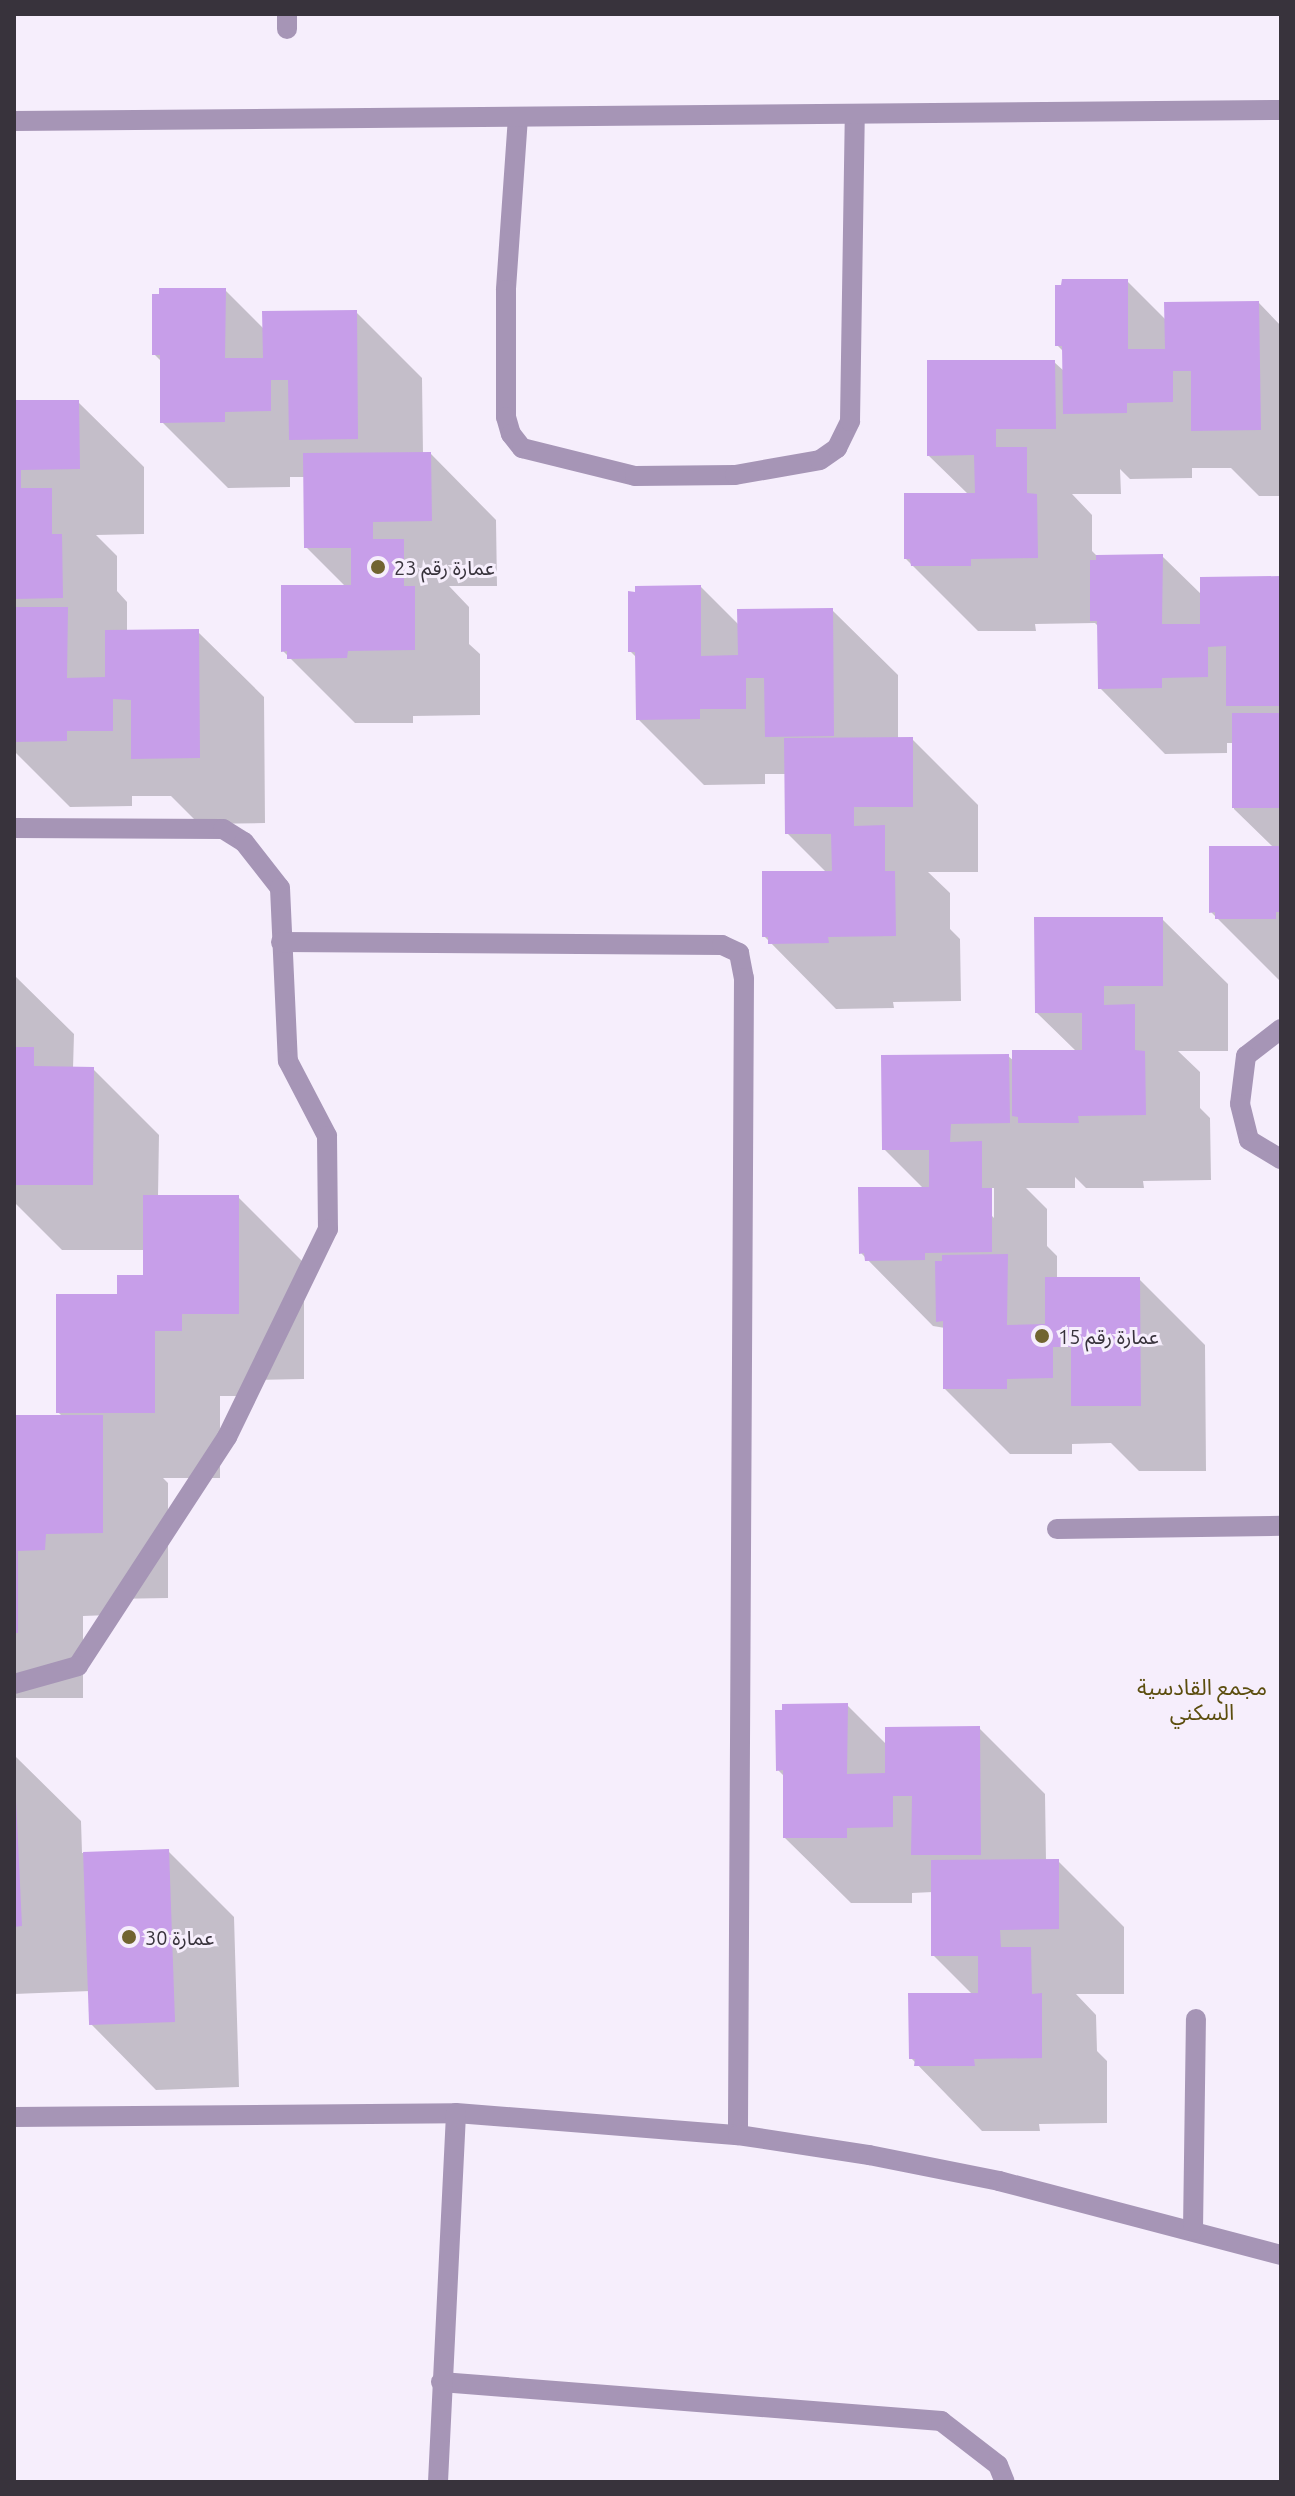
<!DOCTYPE html>
<html>
<head>
<meta charset="utf-8">
<style>
  body { margin:0 }
  #map { position:relative; width:1295px; height:2496px; overflow:hidden; background:#f6eefc; font-family:Ubuntu,"Noto Sans Arabic",sans-serif }
  div>[style] { position:absolute }
  .shadow>* { inset:0; background:#0003 }
  .building>* { inset:0; background:#c79ee9; transform-origin:0 0 }
  .street>* { height:20px; margin:-10px; padding:0 10px; transform-origin:10px; border-radius:10px; background:#a695b6 }
  .dots>* { width:22px; height:22px; translate:-50% -50%; box-sizing:border-box; border:4px solid #f6eefc; border-radius:50% }
  span { translate:-50% -50%; white-space:nowrap; text-align:center; line-height:1.15; -webkit-text-stroke:6px #f6eefc; paint-order:stroke }
  .poi-label { font-size:20px; color:#38333c }
  .left { translate:0 -50%; text-align:left }
  .neighbourhood-label { font-size:22px; color:#5b4d0e }
  .frame { position:absolute; inset:0; border:16px solid #38333c; pointer-events:none }
</style>
</head>
<body>
<div id="map">
  <div class="shadow">
    <div style="clip-path:polygon(1127px 281px,1166px 320px,1259px 303px,1281px 326px,1281px 496px,1259px 496px,1231px 468px,1192px 468px,1192px 478px,1130px 479px,1120px 469px,1121px 494px,1072px 494px,1092px 515px,1092px 551px,1098px 557px,1162px 556px,1202px 595px,1281px 578px,1281px 982px,1211px 912px,1274px 848px,1234px 809px,1234px 743px,1227px 743px,1227px 753px,1165px 754px,1100px 688px,1099px 627px,1095px 623px,1035px 624px,1036px 631px,978px 631px,906px 559px,969px 495px,929px 456px,1054px 362px,1064px 371px,1064px 352px,1057px 345px)"></div>
    <div style="clip-path:polygon(225px 290px,264px 329px,356px 312px,422px 378px,423px 454px,431px 454px,496px 520px,497px 586px,449px 586px,469px 607px,469px 644px,480px 654px,480px 715px,413px 716px,413px 723px,355px 723px,283px 651px,346px 587px,306px 547px,305px 477px,290px 477px,290px 487px,228px 488px,162px 422px,162px 362px,154px 354px)"></div>
    <div style="clip-path:polygon(14px 402px,78px 402px,144px 467px,144px 534px,96px 535px,117px 556px,117px 591px,127px 602px,127px 632px,198px 632px,264px 697px,265px 823px,199px 824px,171px 796px,132px 796px,132px 806px,70px 807px,14px 751px)"></div>
    <div style="clip-path:polygon(701px 587px,740px 626px,832px 610px,898px 675px,898px 740px,912px 739px,978px 805px,978px 872px,928px 872px,950px 893px,950px 929px,960px 939px,961px 1001px,893px 1002px,894px 1008px,836px 1009px,764px 936px,827px 873px,787px 833px,787px 774px,765px 774px,765px 784px,704px 785px,638px 719px,637px 658px,630px 651px)"></div>
    <div style="clip-path:polygon(evenodd,1162px 919px,1228px 984px,1228px 1051px,1178px 1051px,1200px 1072px,1200px 1108px,1210px 1118px,1211px 1180px,1143px 1181px,1144px 1188px,1086px 1188px,1075px 1177px,1075px 1188px,1026px 1188px,1047px 1209px,1047px 1246px,1057px 1256px,1057px 1279px,1139px 1279px,1205px 1345px,1206px 1471px,1139px 1471px,1111px 1443px,1072px 1444px,1072px 1454px,1010px 1454px,944px 1388px,945px 1328px,933px 1326px,861px 1253px,924px 1189px,884px 1149px,1008px 1056px,1014px 1061px,1077px 1052px,1037px 1013px,1162px 919px,990px 1188px,994px 1188px,994px 1218px,990px 1214px,990px 1188px)"></div>
    <div style="clip-path:polygon(14px 975px,74px 1034px,73px 1069px,93px 1069px,159px 1135px,158px 1197px,238px 1197px,304px 1263px,304px 1379px,247px 1380px,247px 1396px,220px 1396px,220px 1478px,163px 1478px,168px 1483px,168px 1598px,111px 1599px,110px 1615px,83px 1616px,83px 1698px,14px 1698px,14px 1417px,63px 1417px,58px 1412px,119px 1296px,145px 1277px,145px 1250px,62px 1250px,14px 1202px)"></div>
    <div style="clip-path:polygon(847px 1705px,887px 1745px,979px 1728px,1045px 1794px,1046px 1861px,1058px 1861px,1124px 1927px,1124px 1994px,1076px 1994px,1096px 2015px,1097px 2051px,1107px 2061px,1107px 2123px,1039px 2124px,1040px 2131px,982px 2131px,911px 2058px,973px 1995px,933px 1955px,933px 1892px,912px 1893px,912px 1903px,851px 1903px,785px 1838px,785px 1777px,778px 1770px)"></div>
    <div style="clip-path:polygon(14px 1755px,81px 1821px,82px 1853px,168px 1851px,234px 1917px,239px 2087px,156px 2090px,91px 2024px,90px 1991px,14px 1994px)"></div>
  </div>
  <div class="building">
    <div style="clip-path:polygon(1062px 279px,1128px 279px,1128px 349px,1165px 349px,1164px 302px,1259px 301px,1261px 430px,1191px 431px,1191px 371px,1173px 371px,1173px 402px,1127px 403px,1127px 413px,1063px 414px,1062px 346px,1055px 346px,1055px 285px,1061px 285px)"></div>
    <div style="clip-path:polygon(159px 288px,226px 288px,225px 358px,263px 358px,262px 311px,357px 310px,358px 439px,289px 440px,288px 380px,271px 380px,271px 411px,225px 412px,225px 422px,160px 423px,160px 355px,152px 355px,152px 294px,159px 294px)"></div>
    <div style="clip-path:polygon(927px 360px,1055px 360px,1056px 429px,996px 429px,996px 447px,1027px 447px,1027px 493px,1037px 494px,1038px 558px,971px 559px,971px 566px,911px 566px,910px 559px,904px 559px,904px 493px,975px 493px,974px 455px,927px 456px)"></div>
    <div style="clip-path:polygon(14px 400px,79px 400px,80px 469px,21px 470px,21px 488px,52px 488px,52px 534px,62px 534px,63px 598px,14px 599px)"></div>
    <div style="clip-path:polygon(431px 452px,432px 521px,373px 522px,373px 539px,404px 539px,404px 586px,415px 586px,415px 650px,348px 651px,347px 658px,287px 659px,287px 651px,281px 652px,281px 585px,351px 585px,351px 548px,304px 548px,303px 453px)"></div>
    <div style="clip-path:polygon(1163px 554px,1162px 624px,1200px 624px,1200px 577px,1281px 576px,1281px 706px,1226px 706px,1226px 646px,1208px 647px,1208px 677px,1162px 678px,1162px 688px,1098px 689px,1097px 621px,1090px 621px,1090px 560px,1096px 560px,1096px 555px)"></div>
    <div style="clip-path:polygon(701px 585px,701px 656px,738px 655px,737px 609px,833px 608px,834px 736px,765px 737px,764px 678px,746px 678px,746px 709px,700px 709px,700px 719px,636px 720px,635px 652px,628px 652px,628px 591px,635px 592px,635px 586px)"></div>
    <div style="clip-path:polygon(14px 607px,68px 607px,67px 678px,105px 677px,105px 630px,199px 629px,200px 758px,131px 759px,131px 700px,113px 699px,113px 731px,67px 731px,67px 741px,14px 742px)"></div>
    <div style="left:1281px;top:713px;width:95px;height:49px;rotate:90deg"></div>
    <div style="clip-path:polygon(913px 737px,913px 807px,854px 807px,854px 826px,885px 825px,885px 871px,895px 871px,896px 936px,828px 937px,829px 943px,768px 944px,768px 937px,762px 937px,762px 871px,832px 871px,831px 834px,785px 834px,784px 738px)"></div>
    <div style="clip-path:polygon(1209px 846px,1281px 846px,1281px 912px,1276px 912px,1276px 919px,1215px 919px,1215px 912px,1209px 913px)"></div>
    <div style="clip-path:polygon(1034px 917px,1163px 917px,1163px 986px,1104px 986px,1104px 1005px,1135px 1004px,1135px 1050px,1145px 1051px,1146px 1115px,1078px 1116px,1079px 1123px,1018px 1123px,1018px 1117px,1012px 1116px,1012px 1050px,1082px 1050px,1082px 1013px,1035px 1013px)"></div>
    <div style="clip-path:polygon(14px 1047px,34px 1047px,34px 1066px,94px 1067px,93px 1185px,14px 1185px)"></div>
    <div style="clip-path:polygon(1009px 1054px,1010px 1123px,951px 1124px,950px 1142px,982px 1141px,982px 1188px,992px 1188px,992px 1252px,925px 1253px,925px 1260px,865px 1261px,864px 1253px,859px 1254px,858px 1187px,929px 1187px,929px 1150px,882px 1150px,881px 1055px)"></div>
    <div style="clip-path:polygon(143px 1195px,239px 1195px,239px 1314px,182px 1314px,182px 1331px,155px 1331px,155px 1413px,56px 1413px,56px 1294px,117px 1294px,117px 1275px,143px 1275px)"></div>
    <div style="clip-path:polygon(1008px 1254px,1007px 1325px,1045px 1324px,1045px 1277px,1140px 1277px,1141px 1406px,1071px 1406px,1071px 1347px,1053px 1347px,1053px 1378px,1007px 1379px,1007px 1389px,943px 1389px,943px 1321px,936px 1322px,935px 1261px,942px 1261px,942px 1255px)"></div>
    <div style="clip-path:polygon(14px 1415px,103px 1415px,103px 1533px,46px 1534px,45px 1550px,18px 1551px,18px 1633px,14px 1633px)"></div>
    <div style="clip-path:polygon(848px 1703px,847px 1774px,885px 1773px,885px 1727px,980px 1726px,981px 1855px,911px 1855px,912px 1796px,893px 1796px,893px 1827px,847px 1828px,847px 1838px,783px 1838px,783px 1770px,776px 1771px,775px 1710px,782px 1710px,782px 1704px)"></div>
    <div style="clip-path:polygon(14px 1758px,22px 1926px,14px 1927px)"></div>
    <div style="left:169px;top:1849px;width:173px;height:86px;rotate:88deg"></div>
    <div style="clip-path:polygon(1059px 1859px,1059px 1929px,1000px 1930px,1001px 1947px,1031px 1947px,1032px 1994px,1042px 1993px,1042px 2058px,974px 2059px,975px 2066px,914px 2066px,915px 2059px,909px 2059px,908px 1993px,978px 1993px,978px 1956px,931px 1956px,931px 1860px)"></div>
  </div>
  <div class="street">
    <div style="left:287px;top:14px;width:15px;rotate:90deg"></div>
    <div style="left:518px;top:117px;width:173px;rotate:94deg"></div>
    <div style="left:506px;top:290px;width:127px;rotate:90deg"></div>
    <div style="left:506px;top:417px;width:18px;rotate:74deg"></div>
    <div style="left:511px;top:434px;width:18px;rotate:52deg"></div>
    <div style="left:522px;top:448px;width:116px;rotate:13.9deg"></div>
    <div style="left:635px;top:476px;width:100px;rotate:-0.6deg"></div>
    <div style="left:735px;top:475px;width:86px;rotate:-10deg"></div>
    <div style="left:820px;top:460px;width:21px;rotate:-35deg"></div>
    <div style="left:837px;top:448px;width:30px;rotate:-64deg"></div>
    <div style="left:850px;top:421px;width:307px;rotate:-89.1deg"></div>
    <div style="left:14px;top:121px;width:1267px;rotate:-0.5deg"></div>
    <div style="left:14px;top:828px;width:209px;rotate:0.3deg"></div>
    <div style="left:223px;top:829px;width:25px;rotate:32deg"></div>
    <div style="left:244px;top:842px;width:58px;rotate:52deg"></div>
    <div style="left:280px;top:888px;width:173px;rotate:87.4deg"></div>
    <div style="left:288px;top:1061px;width:85px;rotate:62.5deg"></div>
    <div style="left:327px;top:1136px;width:93px;rotate:89.4deg"></div>
    <div style="left:328px;top:1229px;width:231px;rotate:115.9deg"></div>
    <div style="left:227px;top:1437px;width:273px;rotate:123.1deg"></div>
    <div style="left:78px;top:1666px;width:66px;rotate:164.3deg"></div>
    <div style="left:281px;top:942px;width:441px;rotate:0.4deg"></div>
    <div style="left:722px;top:945px;width:19px;rotate:25deg"></div>
    <div style="left:739px;top:953px;width:25px;rotate:79deg"></div>
    <div style="left:744px;top:978px;width:1157px;rotate:90.3deg"></div>
    <div style="left:1281px;top:1029px;width:44px;rotate:142.4deg"></div>
    <div style="left:1246px;top:1056px;width:48px;rotate:97.1deg"></div>
    <div style="left:1240px;top:1104px;width:37px;rotate:76deg"></div>
    <div style="left:1249px;top:1140px;width:37px;rotate:31deg"></div>
    <div style="left:1057px;top:1529px;width:224px;rotate:-0.8deg"></div>
    <div style="left:14px;top:2117px;width:442px;rotate:-0.5deg"></div>
    <div style="left:456px;top:2113px;width:283px;rotate:4.5deg"></div>
    <div style="left:738px;top:2135px;width:133px;rotate:8.7deg"></div>
    <div style="left:869px;top:2155px;width:133px;rotate:11.3deg"></div>
    <div style="left:999px;top:2181px;width:292px;rotate:14.7deg"></div>
    <div style="left:1193px;top:2230px;width:211px;rotate:-89.2deg"></div>
    <div style="left:441px;top:2382px;width:502px;rotate:4.46deg"></div>
    <div style="left:941px;top:2421px;width:72px;rotate:37.7deg"></div>
    <div style="left:998px;top:2465px;width:18px;rotate:68deg"></div>
    <div style="left:438px;top:2482px;width:369px;rotate:-87.2deg"></div>
  </div>
  <div class="dots">
    <div style="left:378px;top:567px;background:#716431"></div>
    <div style="left:1042px;top:1336px;background:#716431"></div>
    <div style="left:129px;top:1937px;background:#716431"></div>
  </div>
  <div class="poi-label">
    <span class="left" style="left:394px;top:567px">عمارة رقم 23</span>
    <span class="left" style="left:1058px;top:1336px">عمارة رقم 15</span>
    <span class="left" style="left:145px;top:1937px">عمارة 30</span>
  </div>
  <div class="neighbourhood-label">
    <span style="left:1202px;top:1699px">مجمع القادسية<br>السكني</span>
  </div>
  <div class="frame"></div>
</div>
</body>
</html>
